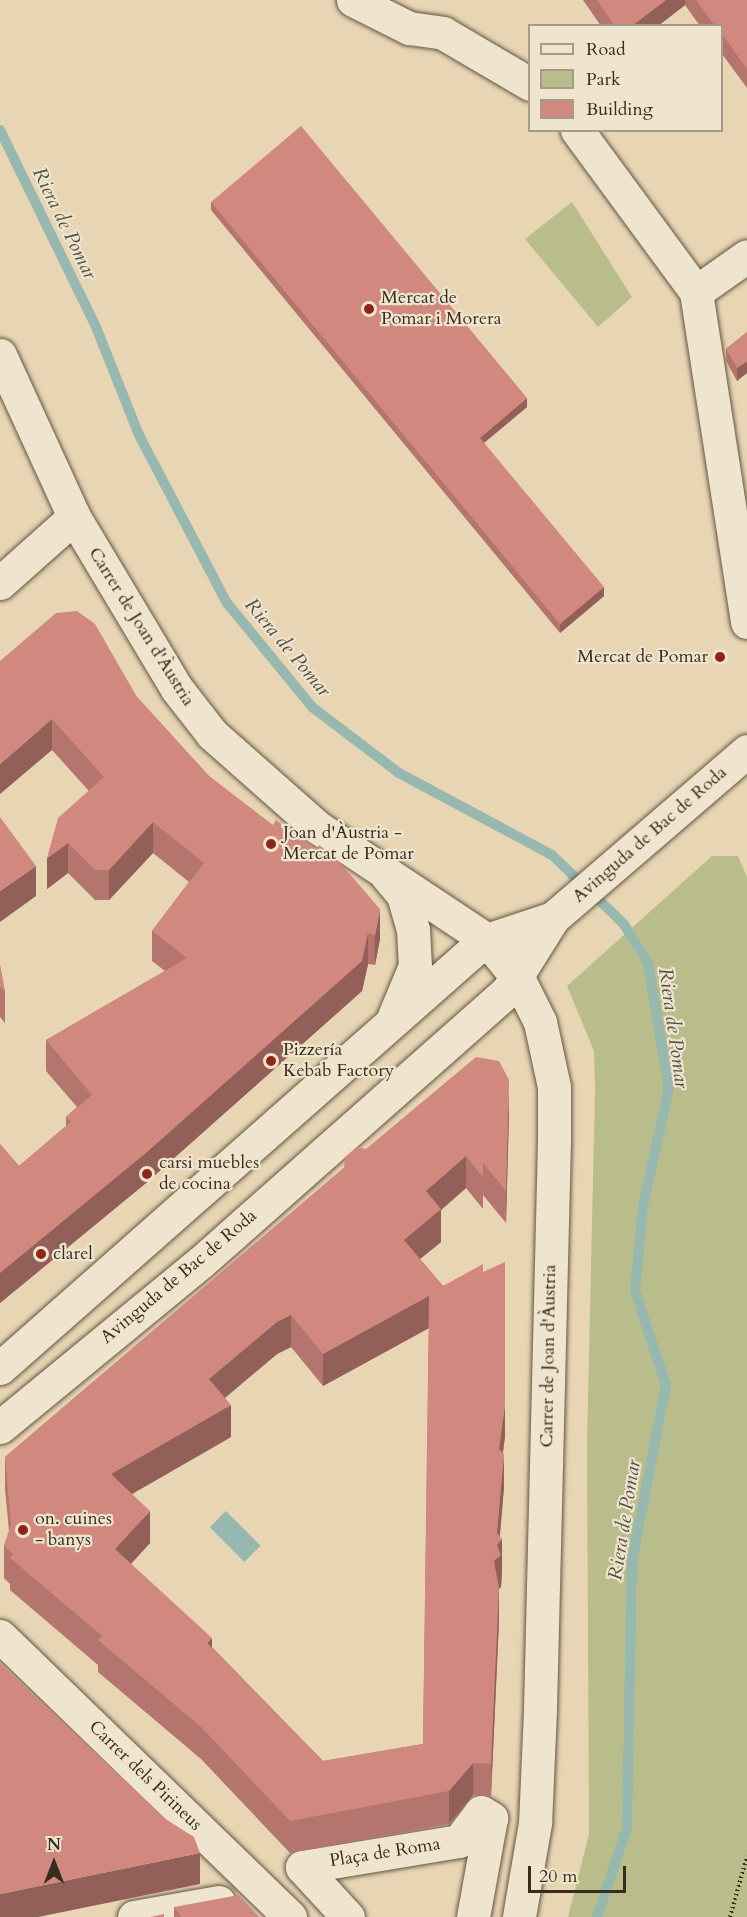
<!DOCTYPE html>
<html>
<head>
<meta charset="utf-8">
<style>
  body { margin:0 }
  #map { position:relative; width:747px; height:1917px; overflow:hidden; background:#e7d5b3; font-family:Cardo,serif }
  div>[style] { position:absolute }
  .green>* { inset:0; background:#b8bd8b }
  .water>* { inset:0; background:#97b8af; transform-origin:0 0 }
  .stream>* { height:10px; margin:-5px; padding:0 5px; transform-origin:5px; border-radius:5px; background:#97b8af }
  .path>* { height:4px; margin-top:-2px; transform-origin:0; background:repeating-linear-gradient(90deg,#382c1e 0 1.5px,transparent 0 4.5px) }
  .roads { filter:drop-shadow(0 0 2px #645643) drop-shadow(0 0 2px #645643) }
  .minor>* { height:33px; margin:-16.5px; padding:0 16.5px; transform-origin:16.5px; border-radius:16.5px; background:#efe4ce }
  .wall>* { inset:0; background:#b3756d }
  .shaded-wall>* { inset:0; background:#925f59 }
  .building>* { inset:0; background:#d0887f }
  .dots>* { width:16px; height:16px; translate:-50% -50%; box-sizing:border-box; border:3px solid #efe4ce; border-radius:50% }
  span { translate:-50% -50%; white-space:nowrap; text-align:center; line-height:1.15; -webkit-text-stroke:4.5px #efe4ce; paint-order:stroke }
  .poi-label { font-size:18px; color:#382c1e }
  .left { translate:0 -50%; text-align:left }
  .right { translate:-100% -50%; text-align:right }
  .street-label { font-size:18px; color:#382c1e }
  .water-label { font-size:20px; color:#504f42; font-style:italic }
  .legend { position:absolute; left:528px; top:24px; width:195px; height:108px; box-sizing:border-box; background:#efe4ce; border:2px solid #a69a88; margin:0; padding:8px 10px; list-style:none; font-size:18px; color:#382c1e }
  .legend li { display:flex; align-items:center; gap:12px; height:30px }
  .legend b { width:30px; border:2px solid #a69a88 }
  .north { position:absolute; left:24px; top:1833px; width:60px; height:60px; -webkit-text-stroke:4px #efe4ce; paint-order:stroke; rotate:0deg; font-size:16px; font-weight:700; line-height:24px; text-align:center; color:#382c1e }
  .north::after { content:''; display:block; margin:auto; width:21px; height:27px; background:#382c1e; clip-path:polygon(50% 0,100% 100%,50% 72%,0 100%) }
  .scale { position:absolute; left:528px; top:1866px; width:98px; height:27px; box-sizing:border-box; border:3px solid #382c1e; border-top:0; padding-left:8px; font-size:18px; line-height:21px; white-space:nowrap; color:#382c1e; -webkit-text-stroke:4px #efe4ce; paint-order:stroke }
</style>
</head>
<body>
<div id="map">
  <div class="green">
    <div style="clip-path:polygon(572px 202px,632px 297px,598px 327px,525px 239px)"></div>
    <div style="clip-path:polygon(712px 856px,738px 856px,747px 877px,747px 1917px,568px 1917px,589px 1834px,587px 1444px,595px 1090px,594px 1051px,567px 986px)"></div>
  </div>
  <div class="water">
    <div style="left:226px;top:1511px;width:49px;height:23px;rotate:45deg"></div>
  </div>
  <div class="stream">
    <div style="left:0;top:130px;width:219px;rotate:64deg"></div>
    <div style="left:96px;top:327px;width:116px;rotate:68.3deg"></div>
    <div style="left:139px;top:435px;width:190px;rotate:62.4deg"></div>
    <div style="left:227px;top:603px;width:134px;rotate:50.7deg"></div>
    <div style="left:312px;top:707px;width:109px;rotate:37.2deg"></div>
    <div style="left:399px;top:773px;width:174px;rotate:28.2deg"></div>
    <div style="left:552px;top:855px;width:98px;rotate:43.8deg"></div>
    <div style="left:623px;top:923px;width:47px;rotate:58deg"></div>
    <div style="left:648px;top:963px;width:127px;rotate:80.5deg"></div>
    <div style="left:669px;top:1088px;width:121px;rotate:102.4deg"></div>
    <div style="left:643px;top:1206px;width:85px;rotate:95.4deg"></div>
    <div style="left:635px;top:1291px;width:99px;rotate:71.7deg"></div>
    <div style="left:666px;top:1385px;width:180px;rotate:100.9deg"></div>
    <div style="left:632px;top:1562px;width:266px;rotate:91.1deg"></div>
    <div style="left:627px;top:1828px;width:94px;rotate:108.6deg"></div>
  </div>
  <div class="path">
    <div style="left:730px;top:1917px;width:63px;rotate:-74.4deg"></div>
  </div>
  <div class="roads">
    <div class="minor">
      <div style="left:353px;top:0;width:63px;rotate:26.6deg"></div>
      <div style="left:409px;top:28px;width:34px;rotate:8deg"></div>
      <div style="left:443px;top:33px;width:101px;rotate:30.4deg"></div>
      <div style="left:577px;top:130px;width:201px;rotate:53.7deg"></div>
      <div style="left:696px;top:292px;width:334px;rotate:81.2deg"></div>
      <div style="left:696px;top:292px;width:62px;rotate:-35.2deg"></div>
      <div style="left:0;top:355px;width:178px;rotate:65.4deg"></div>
      <div style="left:74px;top:517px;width:200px;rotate:59.1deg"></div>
      <div style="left:177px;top:689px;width:57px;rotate:52.1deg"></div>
      <div style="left:212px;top:734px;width:140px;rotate:41.5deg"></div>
      <div style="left:317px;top:827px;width:204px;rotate:33.6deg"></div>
      <div style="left:487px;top:940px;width:51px;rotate:51.3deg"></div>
      <div style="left:519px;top:980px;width:47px;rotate:63.4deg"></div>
      <div style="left:540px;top:1022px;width:66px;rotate:77.8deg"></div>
      <div style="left:554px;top:1087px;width:53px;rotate:90deg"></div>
      <div style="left:554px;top:1140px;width:570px;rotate:91.41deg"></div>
      <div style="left:540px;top:1710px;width:113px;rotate:92.5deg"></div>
      <div style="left:535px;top:1823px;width:95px;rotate:99.7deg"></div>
      <div style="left:0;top:583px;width:99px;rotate:-41.7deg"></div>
      <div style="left:387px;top:876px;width:25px;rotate:50deg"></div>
      <div style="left:403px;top:895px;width:35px;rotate:74deg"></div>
      <div style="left:413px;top:929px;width:37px;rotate:87deg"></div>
      <div style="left:415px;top:966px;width:54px;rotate:112.8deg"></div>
      <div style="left:0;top:1368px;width:632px;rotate:-41.41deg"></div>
      <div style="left:474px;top:950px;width:16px;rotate:-38deg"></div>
      <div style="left:487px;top:940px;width:70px;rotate:-18.4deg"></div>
      <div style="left:0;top:1427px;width:260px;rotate:-39.4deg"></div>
      <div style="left:201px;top:1262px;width:410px;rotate:-41.5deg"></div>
      <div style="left:508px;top:990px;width:85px;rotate:-58deg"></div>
      <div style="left:553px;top:918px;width:256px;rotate:-40.7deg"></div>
      <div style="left:0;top:1636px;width:404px;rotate:44.1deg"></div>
      <div style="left:302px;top:1867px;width:159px;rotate:-9.4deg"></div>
      <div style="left:459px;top:1841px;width:36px;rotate:-53deg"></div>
      <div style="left:481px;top:1812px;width:12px;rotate:31deg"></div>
      <div style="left:491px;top:1818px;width:101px;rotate:100.3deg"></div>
      <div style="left:302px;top:1867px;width:68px;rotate:47.4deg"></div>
      <div style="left:134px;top:1917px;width:86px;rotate:-10deg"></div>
    </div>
  </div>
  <div class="wall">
    <div style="clip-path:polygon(583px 0,747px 0,747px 88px,722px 54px,722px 26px,700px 26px,685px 5px,658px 26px,601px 26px)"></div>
    <div style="clip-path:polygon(211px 202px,527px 407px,484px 443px,604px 596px,560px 633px,211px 210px)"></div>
    <div style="clip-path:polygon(747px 332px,737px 381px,726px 361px,726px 349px)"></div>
    <div style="clip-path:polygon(0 661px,137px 697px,208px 775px,380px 939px,375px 965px,368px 964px,362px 991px,146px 1183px,0 1303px,0 1144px,19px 1166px,66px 1126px,66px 1117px,77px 1107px,46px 1071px,46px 1040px,165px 971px,152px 961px,152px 931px,189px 882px,153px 853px,109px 900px,95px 900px,68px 873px,47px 889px,89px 791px,52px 750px)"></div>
    <div style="clip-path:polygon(0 965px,5px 992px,5px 1023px,0 1017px)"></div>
    <div style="clip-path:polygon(evenodd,509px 1112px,506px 1223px,483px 1195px,483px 1209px,466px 1188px,441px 1210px,441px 1242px,420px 1259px,443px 1286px,483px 1272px,505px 1436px,503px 1453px,504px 1487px,500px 1536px,502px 1571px,501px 1587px,499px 1589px,499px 1620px,491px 1796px,473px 1795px,449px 1824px,290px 1853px,201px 1759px,98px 1672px,98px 1665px,10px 1590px,10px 1584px,4px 1578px,4px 1546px,9px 1531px,5px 1489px,5px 1457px,366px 1149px,509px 1112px,429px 1328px,423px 1744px,323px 1761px,131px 1564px,150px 1543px,132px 1494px,231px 1437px,225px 1398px,277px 1354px,291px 1347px,323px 1386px,429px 1328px)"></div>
    <div style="clip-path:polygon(174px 1907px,259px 1917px,174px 1917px)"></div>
  </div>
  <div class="shaded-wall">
    <div style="clip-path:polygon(666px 0,685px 0,685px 5px,658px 26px,632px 26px)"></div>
    <div style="clip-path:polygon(747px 361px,747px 373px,737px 381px,737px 368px)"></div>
    <div style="clip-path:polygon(527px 398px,527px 407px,480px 446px,480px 438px)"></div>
    <div style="clip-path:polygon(604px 587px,604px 596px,560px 633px,560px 624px)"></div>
    <div style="clip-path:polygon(52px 719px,52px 750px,0 794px,0 764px)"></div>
    <div style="clip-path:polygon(153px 822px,153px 853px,109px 900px,109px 870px)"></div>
    <div style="clip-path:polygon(68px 843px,68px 873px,47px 889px,47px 858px)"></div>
    <div style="clip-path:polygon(36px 866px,36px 896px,0 922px,0 891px)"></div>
    <div style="clip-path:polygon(380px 909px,380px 939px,375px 965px,375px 935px)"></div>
    <div style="clip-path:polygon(368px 933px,368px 964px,362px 991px,146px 1183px,0 1303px,0 1273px)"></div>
    <div style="clip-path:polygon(509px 1080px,509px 1112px,506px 1223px,506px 1191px)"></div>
    <div style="clip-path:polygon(466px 1156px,466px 1188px,441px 1210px,441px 1242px,404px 1272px,404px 1240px,426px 1191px)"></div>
    <div style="clip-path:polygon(429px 1296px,429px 1328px,323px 1386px,323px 1354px)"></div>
    <div style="clip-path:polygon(291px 1315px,291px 1347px,277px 1354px,209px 1411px,209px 1379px,277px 1322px)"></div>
    <div style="clip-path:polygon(505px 1404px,505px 1436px,499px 1481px,499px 1449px)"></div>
    <div style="clip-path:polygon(231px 1405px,231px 1437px,111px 1506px,111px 1474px)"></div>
    <div style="clip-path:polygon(504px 1454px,504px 1487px,499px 1542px,502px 1539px,502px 1571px,501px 1587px,499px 1589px,499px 1620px,491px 1796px,494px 1561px)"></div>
    <div style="clip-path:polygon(150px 1511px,150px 1543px,115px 1581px,115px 1549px)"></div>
    <div style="clip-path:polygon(212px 1638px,212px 1671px,207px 1643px)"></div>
    <div style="clip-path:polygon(473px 1763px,473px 1795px,449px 1824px,449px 1791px)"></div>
    <div style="clip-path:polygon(200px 1853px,200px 1884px,38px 1917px,0 1917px,0 1894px)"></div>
  </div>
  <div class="building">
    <div style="clip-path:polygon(597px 0,666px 0,632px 26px,615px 26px)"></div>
    <div style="clip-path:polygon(696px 0,747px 0,747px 69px,722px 34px,722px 26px,715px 26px)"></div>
    <div style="clip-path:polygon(301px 126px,527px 398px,480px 438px,604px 587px,560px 624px,211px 202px)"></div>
    <div style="clip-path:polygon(747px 332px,747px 361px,737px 368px,726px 349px)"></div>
    <div style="clip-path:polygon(77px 611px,95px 624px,137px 697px,208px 775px,273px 825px,276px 820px,316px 850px,319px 845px,335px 857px,380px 909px,375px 935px,368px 933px,362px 961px,146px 1153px,0 1273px,0 1144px,19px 1166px,71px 1122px,66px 1117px,92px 1095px,46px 1040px,187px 958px,152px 931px,204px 863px,153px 822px,109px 870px,95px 870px,68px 843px,47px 858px,58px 818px,104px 777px,52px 719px,0 764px,0 661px,56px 613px)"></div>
    <div style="clip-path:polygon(0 817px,36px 866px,0 891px)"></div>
    <div style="clip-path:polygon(0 965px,5px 992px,0 986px)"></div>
    <div style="clip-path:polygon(evenodd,476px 1057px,499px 1061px,509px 1080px,506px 1191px,483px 1163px,483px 1177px,466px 1156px,426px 1191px,441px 1209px,404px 1240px,443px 1286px,483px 1264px,483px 1272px,505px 1262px,505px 1404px,499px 1449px,504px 1454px,497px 1533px,502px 1539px,497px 1545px,501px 1555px,494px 1561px,499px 1588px,491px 1764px,473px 1763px,449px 1791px,290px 1821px,201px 1727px,98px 1640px,102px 1636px,10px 1558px,13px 1554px,4px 1546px,11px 1525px,5px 1457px,344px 1168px,345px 1157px,357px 1147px,366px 1149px,476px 1057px,429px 1296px,423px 1744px,323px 1761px,207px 1643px,212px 1638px,115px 1549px,150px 1511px,111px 1474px,231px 1405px,209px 1379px,277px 1322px,291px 1315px,323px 1354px,429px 1296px)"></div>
    <div style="clip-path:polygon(0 1663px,167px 1820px,194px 1837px,200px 1853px,0 1894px)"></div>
    <div style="clip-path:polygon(239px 1895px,259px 1917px,181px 1917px,174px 1907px)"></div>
    <div style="clip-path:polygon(164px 1914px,164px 1917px,150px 1917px)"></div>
  </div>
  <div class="dots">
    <div style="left:369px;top:309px;background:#8f2418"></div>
    <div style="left:720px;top:657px;background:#8f2418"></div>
    <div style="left:271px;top:844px;background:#8f2418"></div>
    <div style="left:271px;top:1061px;background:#8f2418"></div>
    <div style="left:147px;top:1174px;background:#8f2418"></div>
    <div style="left:41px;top:1254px;background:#8f2418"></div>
    <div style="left:23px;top:1530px;background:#8f2418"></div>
  </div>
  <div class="poi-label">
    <span class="left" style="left:381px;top:309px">Mercat de<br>Pomar i Morera</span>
    <span class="right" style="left:708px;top:657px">Mercat de Pomar</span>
    <span class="left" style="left:283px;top:844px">Joan d'Àustria -<br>Mercat de Pomar</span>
    <span class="left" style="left:283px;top:1061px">Pizzería<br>Kebab Factory</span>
    <span class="left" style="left:159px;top:1174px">carsi muebles<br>de cocina</span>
    <span class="left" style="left:53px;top:1254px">clarel</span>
    <span class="left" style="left:35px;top:1530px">on. cuines<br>- banys</span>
  </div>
  <div class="street-label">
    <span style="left:141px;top:627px;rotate:58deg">Carrer de Joan d'Àustria</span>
    <span style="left:650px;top:835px;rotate:-41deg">Avinguda de Bac de Roda</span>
    <span style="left:179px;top:1277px;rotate:-40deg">Avinguda de Bac de Roda</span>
    <span style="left:549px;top:1356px;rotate:-89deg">Carrer de Joan d'Àustria</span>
    <span style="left:145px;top:1776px;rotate:44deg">Carrer dels Pirineus</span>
    <span style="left:385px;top:1853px;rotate:-9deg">Plaça de Roma</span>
  </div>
  <div class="water-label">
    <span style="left:65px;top:223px;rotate:64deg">Riera de Pomar</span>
    <span style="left:288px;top:647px;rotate:50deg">Riera de Pomar</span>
    <span style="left:674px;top:1028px;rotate:82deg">Riera de Pomar</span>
    <span style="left:624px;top:1520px;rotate:-81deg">Riera de Pomar</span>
  </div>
  <ul class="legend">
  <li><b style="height:8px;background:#efe4ce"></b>Road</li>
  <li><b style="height:16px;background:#b8bd8b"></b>Park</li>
  <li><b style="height:16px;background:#d0887f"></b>Building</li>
  </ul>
  <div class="north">N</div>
  <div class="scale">20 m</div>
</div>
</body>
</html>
